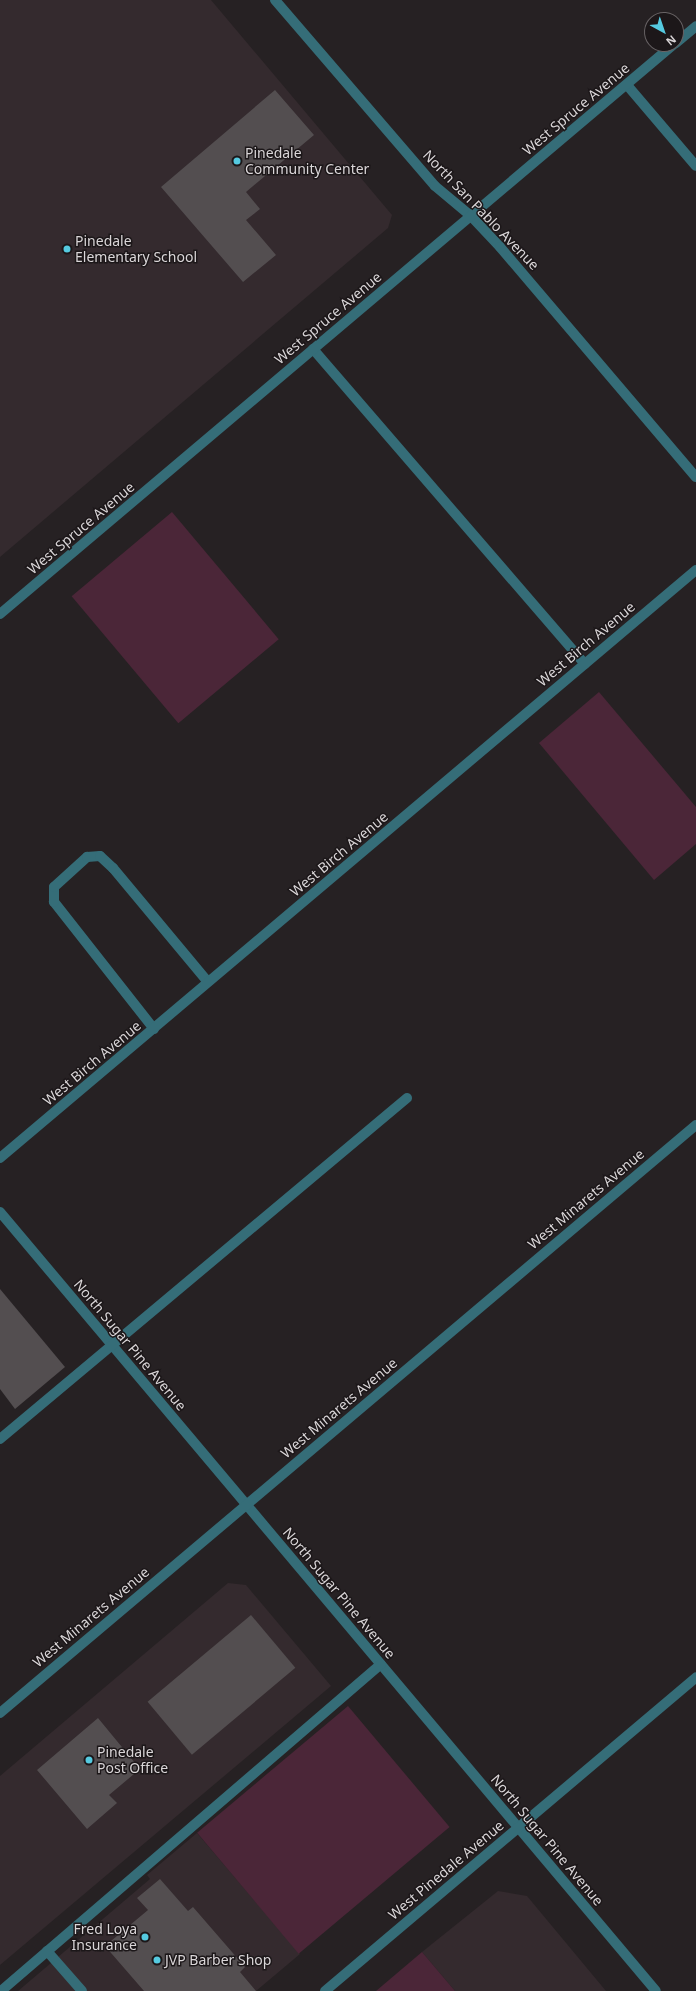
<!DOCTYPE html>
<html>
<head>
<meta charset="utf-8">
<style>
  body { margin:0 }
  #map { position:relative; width:696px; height:1991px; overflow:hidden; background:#262123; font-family:"Noto Sans",sans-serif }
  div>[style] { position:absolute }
  .built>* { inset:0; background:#342a2e }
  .green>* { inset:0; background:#4b2638; transform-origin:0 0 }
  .building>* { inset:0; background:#534e50; transform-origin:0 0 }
  .minor>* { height:10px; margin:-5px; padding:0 5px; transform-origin:5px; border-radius:5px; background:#356d78 }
  .dots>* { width:11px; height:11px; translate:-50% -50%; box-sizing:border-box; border:2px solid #1c1719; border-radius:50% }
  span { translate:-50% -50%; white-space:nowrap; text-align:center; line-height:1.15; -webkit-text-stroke:3px #1c1719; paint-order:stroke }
  .street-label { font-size:14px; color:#dad6d8 }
  .poi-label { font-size:14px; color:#dad6d8 }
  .left { translate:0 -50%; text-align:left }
  .right { translate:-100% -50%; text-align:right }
  .north { position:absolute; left:644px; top:12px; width:40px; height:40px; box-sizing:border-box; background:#1c1719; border:1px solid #686365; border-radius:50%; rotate:140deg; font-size:11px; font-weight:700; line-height:16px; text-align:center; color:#dad6d8 }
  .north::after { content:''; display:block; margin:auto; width:14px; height:18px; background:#55cae0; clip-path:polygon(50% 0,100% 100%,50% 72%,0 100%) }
</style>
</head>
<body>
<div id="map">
  <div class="built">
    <div style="clip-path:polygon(0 0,211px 0,392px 215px,388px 228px,0 557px)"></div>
    <div style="clip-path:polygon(228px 1583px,246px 1585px,331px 1686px,0 1965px,0 1776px)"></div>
    <div style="clip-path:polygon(197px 1833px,300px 1954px,256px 1991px,18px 1991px,150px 1879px,147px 1875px)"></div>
    <div style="clip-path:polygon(498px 1891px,527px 1896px,606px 1991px,455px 1991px,422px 1952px)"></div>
  </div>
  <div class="green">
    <div style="left:172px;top:512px;width:166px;height:131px;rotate:50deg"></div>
    <div style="clip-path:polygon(599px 692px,696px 807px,696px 844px,654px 880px,539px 743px)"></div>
    <div style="left:348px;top:1706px;width:158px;height:197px;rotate:50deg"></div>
    <div style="clip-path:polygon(422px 1952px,455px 1991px,376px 1991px)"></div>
  </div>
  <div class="building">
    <div style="clip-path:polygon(275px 90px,314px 135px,246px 192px,260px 209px,246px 220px,276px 255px,243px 282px,161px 187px)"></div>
    <div style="clip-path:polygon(0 1289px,65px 1367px,15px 1409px,0 1389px)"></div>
    <div style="left:251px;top:1615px;width:69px;height:135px;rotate:50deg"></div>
    <div style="clip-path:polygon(98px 1718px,140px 1769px,109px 1795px,117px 1803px,87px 1829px,37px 1770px)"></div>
    <div style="clip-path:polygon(160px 1879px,188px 1911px,193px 1907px,245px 1967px,240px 1972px,256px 1991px,144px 1991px,105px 1946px,148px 1910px,137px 1898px)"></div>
  </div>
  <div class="minor">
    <div style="left:275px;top:0;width:245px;rotate:49.3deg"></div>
    <div style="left:435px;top:186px;width:47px;rotate:39.8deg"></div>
    <div style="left:471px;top:216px;width:42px;rotate:46.9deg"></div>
    <div style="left:500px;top:247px;width:302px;rotate:49.6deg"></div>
    <div style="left:676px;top:43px;width:26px;rotate:-40deg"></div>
    <div style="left:627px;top:85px;width:106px;rotate:49.6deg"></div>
    <div style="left:313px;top:349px;width:416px;rotate:49.2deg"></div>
    <div style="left:0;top:614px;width:883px;rotate:-40.22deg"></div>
    <div style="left:154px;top:1029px;width:162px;rotate:-128.2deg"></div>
    <div style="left:54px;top:902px;width:15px;rotate:-90deg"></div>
    <div style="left:54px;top:887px;width:45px;rotate:-42.3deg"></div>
    <div style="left:87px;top:857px;width:13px;rotate:-4deg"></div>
    <div style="left:100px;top:856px;width:18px;rotate:43deg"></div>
    <div style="left:113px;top:868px;width:148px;rotate:50.2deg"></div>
    <div style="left:0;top:1158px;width:911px;rotate:-40.19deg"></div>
    <div style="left:0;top:1212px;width:1018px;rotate:49.9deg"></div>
    <div style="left:0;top:1439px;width:531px;rotate:-39.96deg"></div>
    <div style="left:0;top:1713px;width:911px;rotate:-40.19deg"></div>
    <div style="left:47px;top:1951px;width:53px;rotate:48.8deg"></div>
    <div style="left:1px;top:1991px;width:501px;rotate:-40.71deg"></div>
    <div style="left:325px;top:1991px;width:486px;rotate:-40.2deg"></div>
  </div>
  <div class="dots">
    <div style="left:237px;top:161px;background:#55cae0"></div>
    <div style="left:67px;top:249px;background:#55cae0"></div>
    <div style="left:89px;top:1760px;background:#55cae0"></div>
    <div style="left:145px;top:1937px;background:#55cae0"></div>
    <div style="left:157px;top:1960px;background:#55cae0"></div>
  </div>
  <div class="street-label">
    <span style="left:576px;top:109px;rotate:-40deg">West Spruce Avenue</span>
    <span style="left:481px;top:210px;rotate:46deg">North San Pablo Avenue</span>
    <span style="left:328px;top:318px;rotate:-40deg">West Spruce Avenue</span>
    <span style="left:81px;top:528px;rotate:-40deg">West Spruce Avenue</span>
    <span style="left:586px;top:644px;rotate:-40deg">West Birch Avenue</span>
    <span style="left:339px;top:854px;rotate:-40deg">West Birch Avenue</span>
    <span style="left:92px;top:1063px;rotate:-40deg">West Birch Avenue</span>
    <span style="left:586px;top:1199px;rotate:-40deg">West Minarets Avenue</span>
    <span style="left:130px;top:1345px;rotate:50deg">North Sugar Pine Avenue</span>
    <span style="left:339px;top:1408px;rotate:-40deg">West Minarets Avenue</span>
    <span style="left:339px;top:1593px;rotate:50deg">North Sugar Pine Avenue</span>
    <span style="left:91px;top:1617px;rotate:-40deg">West Minarets Avenue</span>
    <span style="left:547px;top:1840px;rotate:50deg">North Sugar Pine Avenue</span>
    <span style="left:446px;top:1870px;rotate:-40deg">West Pinedale Avenue</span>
  </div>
  <div class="poi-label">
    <span class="left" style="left:245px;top:161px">Pinedale<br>Community Center</span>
    <span class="left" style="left:75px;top:249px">Pinedale<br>Elementary School</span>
    <span class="left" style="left:97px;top:1760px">Pinedale<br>Post Office</span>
    <span class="right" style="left:137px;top:1937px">Fred Loya<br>Insurance</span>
    <span class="left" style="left:165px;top:1960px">JVP Barber Shop</span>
  </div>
  <div class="north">N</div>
</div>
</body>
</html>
